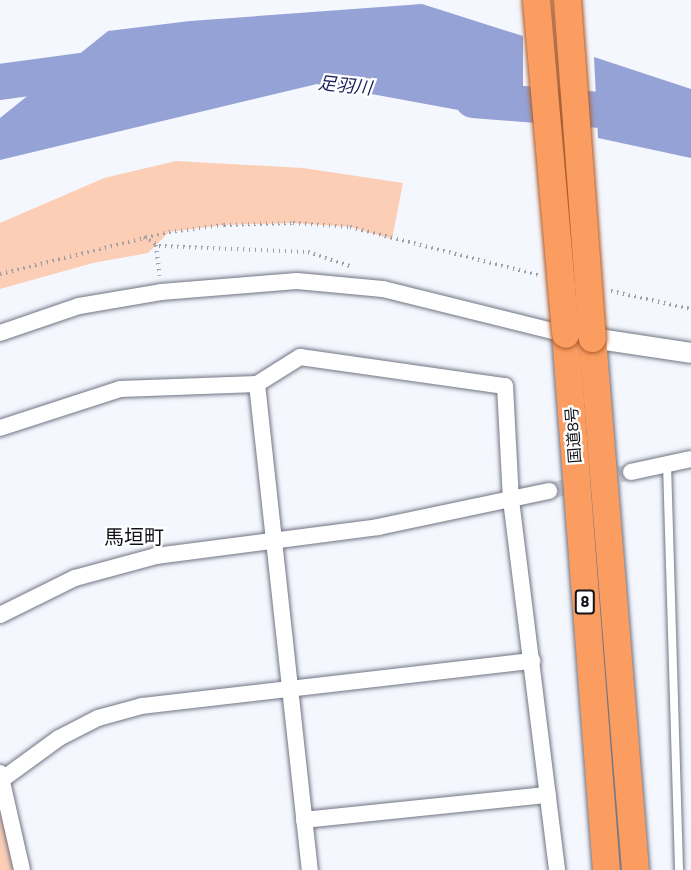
<!DOCTYPE html>
<html>
<head>
<meta charset="utf-8">
<style>
  body { margin:0 }
  #map { position:relative; width:691px; height:870px; overflow:hidden; background:#f5f7fe; font-family:"Titillium Web","Noto Sans JP",sans-serif }
  div>[style] { position:absolute }
  .green>* { inset:0; background:#fcceb5 }
  .water>* { inset:0; background:#95a2d6 }
  .river>* { height:36px; margin:-18px; padding:0 18px; transform-origin:18px; border-radius:18px; background:#95a2d6 }
  .minor-tunnel>* { height:16px; margin-top:-8px; transform-origin:0; background:repeating-linear-gradient(90deg,#d3d5dc 0 16px,transparent 0 24px) }
  .path>* { height:4px; margin-top:-2px; transform-origin:0; background:repeating-linear-gradient(90deg,#9ea0a7 0 1.5px,transparent 0 6px) }
  .roads { filter:drop-shadow(0 0 2px #707483) drop-shadow(0 0 2px #707483) }
  .service>* { height:8px; margin:-4px; padding:0 4px; transform-origin:4px; border-radius:4px; background:#fff }
  .minor>* { height:16px; margin:-8px; padding:0 8px; transform-origin:8px; border-radius:8px; background:#fff }
  .tertiary>* { height:20px; margin:-10px; padding:0 10px; transform-origin:10px; border-radius:10px; background:#fff }
  .trunk>* { height:27px; margin:-13.5px; padding:0 13.5px; transform-origin:13.5px; border-radius:13.5px; background:#fb9c60 }
  .bridges { filter:drop-shadow(0 0 2px #a95c2e) drop-shadow(0 0 2px #a95c2e) }
  .trunk-bridge>* { height:27px; margin:-13.5px; padding:0 13.5px; transform-origin:13.5px; border-radius:13.5px; background:#fb9c60 }
  span { translate:-50% -50%; white-space:nowrap; text-align:center; line-height:1.15; -webkit-text-stroke:4.5px #fff; paint-order:stroke }
  .shield-label span { padding:2px 4px; background:#fff; border:2px solid; border-radius:4px; -webkit-text-stroke-width:0 }
  .shield-label { font-size:15px; color:#121319; font-weight:700 }
  .street-label { font-size:16px; color:#121319 }
  .water-label { font-size:18px; color:#1c225f; font-style:italic }
  .quarter-label { font-size:20px; color:#121319 }
</style>
</head>
<body>
<div id="map">
  <div class="green">
    <div style="clip-path:polygon(176px 161px,303px 168px,403px 183px,392px 239px,350px 227px,293px 223px,224px 225px,169px 232px,148px 253px,93px 263px,0 289px,0 223px,104px 178px)"></div>
    <div style="clip-path:polygon(0 792px,15px 870px,0 870px)"></div>
  </div>
  <div class="water">
    <div style="clip-path:polygon(422px 4px,523px 36px,523px 122px,317px 84px,0 160px,0 118px,108px 31px,190px 21px)"></div>
    <div style="clip-path:polygon(594px 57px,691px 89px,691px 158px,598px 138px)"></div>
  </div>
  <div class="river">
    <div style="left:0;top:82px;width:103px;rotate:-7.8deg"></div>
    <div style="left:473px;top:100px;width:219px;rotate:4.5deg"></div>
  </div>
  <div class="minor-tunnel">
    <div style="left:549px;top:491px;width:84px;rotate:-13deg"></div>
  </div>
  <div class="path">
    <div style="left:144px;top:237px;width:17px;rotate:31deg"></div>
    <div style="left:159px;top:246px;width:149px;rotate:2.3deg"></div>
    <div style="left:308px;top:252px;width:47px;rotate:18.4deg"></div>
    <div style="left:156px;top:245px;width:31px;rotate:83deg"></div>
    <div style="left:0;top:274px;width:174px;rotate:-14deg"></div>
    <div style="left:169px;top:232px;width:55px;rotate:-7.3deg"></div>
    <div style="left:224px;top:225px;width:69px;rotate:-1.7deg"></div>
    <div style="left:293px;top:223px;width:57px;rotate:4deg"></div>
    <div style="left:350px;top:227px;width:195px;rotate:14.3deg"></div>
    <div style="left:611px;top:291px;width:82px;rotate:12.7deg"></div>
  </div>
  <div class="roads">
    <div class="service">
      <div style="left:667px;top:464px;width:406px;rotate:88.3deg"></div>
    </div>
    <div class="minor">
      <div style="left:0;top:333px;width:83px;rotate:-18.9deg"></div>
      <div style="left:79px;top:306px;width:83px;rotate:-9.7deg"></div>
      <div style="left:161px;top:292px;width:136px;rotate:-4.6deg"></div>
      <div style="left:297px;top:281px;width:86px;rotate:5.3deg"></div>
      <div style="left:383px;top:289px;width:187px;rotate:13.9deg"></div>
      <div style="left:257px;top:384px;width:51px;rotate:-32.1deg"></div>
      <div style="left:300px;top:357px;width:207px;rotate:8.1deg"></div>
      <div style="left:505px;top:386px;width:114px;rotate:87deg"></div>
      <div style="left:511px;top:500px;width:373px;rotate:82.9deg"></div>
      <div style="left:0;top:428px;width:126px;rotate:-18deg"></div>
      <div style="left:120px;top:389px;width:137px;rotate:-2.1deg"></div>
      <div style="left:257px;top:384px;width:489px;rotate:83.8deg"></div>
      <div style="left:631px;top:472px;width:61px;rotate:-12.2deg"></div>
      <div style="left:0;top:615px;width:84px;rotate:-26.3deg"></div>
      <div style="left:75px;top:578px;width:84px;rotate:-15.2deg"></div>
      <div style="left:156px;top:556px;width:224px;rotate:-7.4deg"></div>
      <div style="left:378px;top:527px;width:175px;rotate:-11.9deg"></div>
      <div style="left:0;top:773px;width:99px;rotate:77.2deg"></div>
      <div style="left:0;top:781px;width:73px;rotate:-36.1deg"></div>
      <div style="left:59px;top:738px;width:44px;rotate:-27.1deg"></div>
      <div style="left:98px;top:718px;width:46px;rotate:-15.3deg"></div>
      <div style="left:142px;top:706px;width:393px;rotate:-6.6deg"></div>
      <div style="left:304px;top:820px;width:245px;rotate:-5.9deg"></div>
    </div>
    <div class="tertiary">
      <div style="left:592px;top:338px;width:100px;rotate:8.6deg"></div>
    </div>
    <div class="trunk">
      <div style="left:565px;top:334px;width:538px;rotate:85.63deg"></div>
      <div style="left:592px;top:338px;width:534px;rotate:85.38deg"></div>
    </div>
  </div>
  <div class="bridges">
    <div class="trunk-bridge">
      <div style="left:536px;top:0;width:335px;rotate:85deg"></div>
      <div style="left:567px;top:0;width:339px;rotate:85.8deg"></div>
    </div>
  </div>
  <div class="shield-label">
    <span style="left:585px;top:602px">8</span>
  </div>
  <div class="street-label">
    <span style="left:573px;top:435px;rotate:-94deg">国道8号</span>
  </div>
  <div class="water-label">
    <span style="left:345px;top:86px;rotate:6deg">足羽川</span>
  </div>
  <div class="quarter-label">
    <span style="left:134px;top:536px">馬垣町</span>
  </div>
</div>
</body>
</html>
